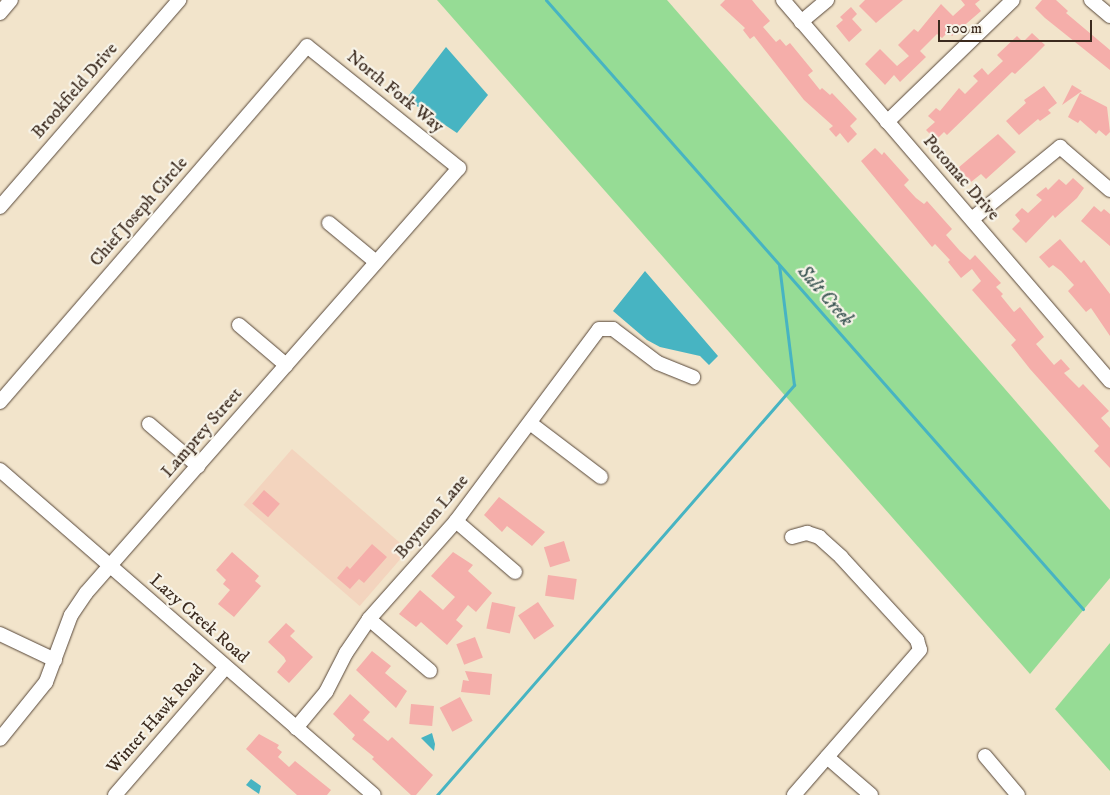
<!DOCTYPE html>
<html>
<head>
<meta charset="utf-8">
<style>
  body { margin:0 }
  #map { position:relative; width:1110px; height:795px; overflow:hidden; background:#f2e4cb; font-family:"IM FELL DW Pica",serif }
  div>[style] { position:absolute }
  .built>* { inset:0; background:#f3d4be; transform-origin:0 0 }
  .green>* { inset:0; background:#96dc95 }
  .water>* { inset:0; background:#47b4c2 }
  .stream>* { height:3px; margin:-1.5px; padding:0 1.5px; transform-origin:1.5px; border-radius:1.5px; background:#47b4c2 }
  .building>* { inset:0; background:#f5aeaa; transform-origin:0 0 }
  .roads { filter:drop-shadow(0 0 1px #564638) drop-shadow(0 0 1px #564638) }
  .minor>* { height:14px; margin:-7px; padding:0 7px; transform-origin:7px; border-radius:7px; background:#fff }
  span { translate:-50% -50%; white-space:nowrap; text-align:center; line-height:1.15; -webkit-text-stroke:4.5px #f7f3e8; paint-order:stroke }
  .street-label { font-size:18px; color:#3b2a1e }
  .water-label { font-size:19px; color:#3f5a57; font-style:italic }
  .scale { position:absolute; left:938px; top:20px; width:154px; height:22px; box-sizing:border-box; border:2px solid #3b2a1e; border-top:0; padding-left:6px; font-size:15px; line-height:18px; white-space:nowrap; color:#3b2a1e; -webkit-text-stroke:4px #f7f3e8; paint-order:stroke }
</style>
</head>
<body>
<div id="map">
  <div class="built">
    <div style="left:292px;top:449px;width:154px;height:74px;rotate:41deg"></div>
  </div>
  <div class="green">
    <div style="clip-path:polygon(437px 0,667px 0,734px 77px,1110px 510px,1110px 578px,1030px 674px)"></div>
    <div style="clip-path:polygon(1110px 643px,1110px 771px,1055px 709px)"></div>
  </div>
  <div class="water">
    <div style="clip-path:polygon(446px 47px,488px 95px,457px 133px,406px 99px)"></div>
    <div style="clip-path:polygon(645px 271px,718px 356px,709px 365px,700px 356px,660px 347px,647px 340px,613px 311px)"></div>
    <div style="clip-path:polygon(432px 733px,435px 744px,434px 751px,421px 738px)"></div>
    <div style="clip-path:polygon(251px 779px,261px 786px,259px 794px,246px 785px)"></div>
  </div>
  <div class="stream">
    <div style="left:546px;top:0;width:812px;rotate:48.6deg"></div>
    <div style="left:437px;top:795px;width:544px;rotate:-48.95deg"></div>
    <div style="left:794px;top:385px;width:121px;rotate:-97.1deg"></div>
  </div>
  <div class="building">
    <div style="clip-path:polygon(725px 0,752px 0,756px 5px,770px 21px,763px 27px,776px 42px,780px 39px,786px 46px,790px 43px,813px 71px,808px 75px,820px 90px,822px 88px,830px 95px,832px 93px,857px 119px,850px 126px,857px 134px,848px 143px,840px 133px,836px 137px,829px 129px,833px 126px,804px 100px,754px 36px,750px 39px,743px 30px,745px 28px,720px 5px)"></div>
    <div style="clip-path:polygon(865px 0,903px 0,876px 23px,859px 6px)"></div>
    <div style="clip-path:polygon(961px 0,980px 0,975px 4px,981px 11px,952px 36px,948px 32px,942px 38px,937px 34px,920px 51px,926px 57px,900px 82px,894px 75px,885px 85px,865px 64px,880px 49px,897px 66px,909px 56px,898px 45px,914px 29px,918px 32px,941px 4px,953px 16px,965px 5px)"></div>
    <div style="clip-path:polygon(1042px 0,1056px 0,1068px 11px,1066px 13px,1110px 50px,1110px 70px,1045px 18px,1035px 8px)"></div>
    <div style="clip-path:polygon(851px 7px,857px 14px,852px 19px,862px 30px,849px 42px,836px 26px,843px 20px,840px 17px)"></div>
    <div style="clip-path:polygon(1032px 33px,1045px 45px,1031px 59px,1015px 74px,1012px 72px,947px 135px,944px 132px,936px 140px,926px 130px,935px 122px,928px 116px,936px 108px,940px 111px,959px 88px,965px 94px,978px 81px,973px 76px,982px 68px,988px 75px,1003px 61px,997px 55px,1017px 36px,1023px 42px)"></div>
    <div style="clip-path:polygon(1072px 85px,1082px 91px,1062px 105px)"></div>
    <div style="clip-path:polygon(1044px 86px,1057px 103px,1048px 110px,1051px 113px,1040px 121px,1038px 119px,1019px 135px,1006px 121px,1026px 103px,1024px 100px)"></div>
    <div style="clip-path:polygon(1080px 93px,1107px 107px,1110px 132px,1106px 136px,1099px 130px,1096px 134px,1080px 120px,1078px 123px,1068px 117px)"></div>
    <div style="clip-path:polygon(998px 134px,1016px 152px,986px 179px,981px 174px,971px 182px,958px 168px)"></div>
    <div style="clip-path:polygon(875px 148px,882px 155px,884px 152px,909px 180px,904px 185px,916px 198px,924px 204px,927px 201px,952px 229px,946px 235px,960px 251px,970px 260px,975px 255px,1001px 283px,996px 287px,1003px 294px,1001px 296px,1014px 312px,1020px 307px,1044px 337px,1036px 344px,1054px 365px,1061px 359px,1070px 369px,1064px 373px,1079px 388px,1083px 384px,1109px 411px,1101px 418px,1110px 428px,1110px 468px,1094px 451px,1099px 446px,1030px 369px,1011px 345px,1016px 340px,972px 290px,981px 281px,972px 269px,961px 278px,948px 262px,950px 260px,935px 244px,932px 247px,861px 161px)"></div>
    <div style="clip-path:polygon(1073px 178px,1084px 188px,1077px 198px,1055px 218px,1053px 215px,1026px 243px,1012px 229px,1020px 221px,1015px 215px,1022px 208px,1028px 213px,1042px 200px,1036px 195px,1046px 187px,1048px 190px,1059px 179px,1066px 185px)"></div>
    <div style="clip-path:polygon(1094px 206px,1101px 212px,1104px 209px,1110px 214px,1110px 246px,1081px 221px)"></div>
    <div style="clip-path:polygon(1060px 239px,1081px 263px,1084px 260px,1110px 294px,1110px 336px,1091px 308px,1086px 312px,1068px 291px,1074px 285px,1061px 271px,1053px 265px,1049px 268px,1039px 257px)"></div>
    <div style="left:264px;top:490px;width:21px;height:18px;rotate:41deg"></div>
    <div style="clip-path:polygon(499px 497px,545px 532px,532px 546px,507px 526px,502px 532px,484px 515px)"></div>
    <div style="left:564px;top:541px;width:21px;height:21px;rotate:73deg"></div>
    <div style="clip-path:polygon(372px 544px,387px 557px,364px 583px,359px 579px,350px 589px,337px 578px,347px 566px,350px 569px)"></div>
    <div style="clip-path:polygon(232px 552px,259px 576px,255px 581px,261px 586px,234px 617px,218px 604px,230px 590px,223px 584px,226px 580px,216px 570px)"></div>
    <div style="clip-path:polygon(453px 552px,473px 565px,468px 571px,492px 593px,476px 612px,468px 605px,456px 620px,463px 626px,447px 645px,421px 622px,416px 627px,399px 614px,420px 590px,443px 610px,455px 597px,431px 576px)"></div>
    <div style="left:548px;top:575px;width:29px;height:21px;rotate:8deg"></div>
    <div style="left:492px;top:602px;width:24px;height:27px;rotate:12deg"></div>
    <div style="left:538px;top:602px;width:29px;height:24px;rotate:56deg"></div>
    <div style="clip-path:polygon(286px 623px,295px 631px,290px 636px,313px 657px,289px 683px,277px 672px,286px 661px,284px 657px,268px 642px)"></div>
    <div style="left:475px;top:637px;width:22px;height:20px;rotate:69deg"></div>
    <div style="clip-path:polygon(372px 651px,391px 666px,385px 673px,407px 691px,396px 708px,356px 670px)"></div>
    <div style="clip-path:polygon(465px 671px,492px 674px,490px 695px,461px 692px,463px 680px,469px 681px)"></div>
    <div style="clip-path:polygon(350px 694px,370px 712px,363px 720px,388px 741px,392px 737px,433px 775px,416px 795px,411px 795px,372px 759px,374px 757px,352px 739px,355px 735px,333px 714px)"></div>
    <div style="left:460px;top:697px;width:27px;height:23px;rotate:62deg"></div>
    <div style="left:411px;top:704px;width:23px;height:20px;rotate:5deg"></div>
    <div style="clip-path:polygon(259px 734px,279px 745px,277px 748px,282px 752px,278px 757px,289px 767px,295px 761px,331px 790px,327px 795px,297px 795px,246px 749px)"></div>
  </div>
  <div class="roads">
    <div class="minor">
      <div style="left:783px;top:0;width:502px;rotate:49.36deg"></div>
      <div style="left:1091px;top:0;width:25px;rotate:40deg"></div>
      <div style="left:0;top:13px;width:17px;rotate:-50deg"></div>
      <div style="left:801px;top:22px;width:34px;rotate:-40deg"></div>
      <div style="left:887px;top:122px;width:175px;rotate:-44.1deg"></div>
      <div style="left:0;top:207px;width:274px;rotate:-49.1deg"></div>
      <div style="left:972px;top:219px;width:114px;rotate:-39.3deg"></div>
      <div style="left:1060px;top:147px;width:66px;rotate:40.7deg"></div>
      <div style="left:329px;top:223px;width:61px;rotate:39.7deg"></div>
      <div style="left:239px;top:325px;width:62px;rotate:40.4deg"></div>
      <div style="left:0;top:402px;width:470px;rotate:-49.2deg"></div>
      <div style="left:307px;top:46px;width:195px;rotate:38.8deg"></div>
      <div style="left:459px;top:168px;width:565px;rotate:131.27deg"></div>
      <div style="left:86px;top:593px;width:27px;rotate:124deg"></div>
      <div style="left:71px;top:615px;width:72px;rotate:110.5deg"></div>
      <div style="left:46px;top:682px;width:73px;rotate:128.9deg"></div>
      <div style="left:530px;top:423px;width:89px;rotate:37.3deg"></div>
      <div style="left:149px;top:424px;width:65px;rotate:40.6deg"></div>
      <div style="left:0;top:470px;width:495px;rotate:41deg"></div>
      <div style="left:456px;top:521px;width:78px;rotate:40.8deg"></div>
      <div style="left:792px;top:537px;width:16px;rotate:-15deg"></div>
      <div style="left:807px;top:533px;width:13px;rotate:18deg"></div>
      <div style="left:819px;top:537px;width:30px;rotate:42deg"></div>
      <div style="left:841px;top:557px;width:113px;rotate:47.5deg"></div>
      <div style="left:917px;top:640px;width:10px;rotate:73deg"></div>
      <div style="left:920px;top:650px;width:192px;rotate:131deg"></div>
      <div style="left:369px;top:619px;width:80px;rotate:40.4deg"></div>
      <div style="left:0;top:634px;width:61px;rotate:25.3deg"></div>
      <div style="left:296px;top:728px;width:47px;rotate:-50.2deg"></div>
      <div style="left:326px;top:692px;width:44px;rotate:-62.9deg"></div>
      <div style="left:346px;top:653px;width:41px;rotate:-55.9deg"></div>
      <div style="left:369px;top:619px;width:131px;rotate:-48.4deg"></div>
      <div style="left:456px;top:521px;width:239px;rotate:-53.3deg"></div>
      <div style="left:599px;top:329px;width:14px"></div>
      <div style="left:613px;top:329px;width:56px;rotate:37.1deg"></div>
      <div style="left:658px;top:363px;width:38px;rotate:22deg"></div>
      <div style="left:985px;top:756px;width:51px;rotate:49.8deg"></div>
      <div style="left:827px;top:757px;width:58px;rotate:40.8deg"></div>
      <div style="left:115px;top:795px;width:169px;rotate:-49.1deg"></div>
    </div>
  </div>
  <div class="street-label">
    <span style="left:75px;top:91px;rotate:-49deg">Brookfield Drive</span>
    <span style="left:395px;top:92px;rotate:39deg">North Fork Way</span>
    <span style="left:961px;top:178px;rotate:49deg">Potomac Drive</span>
    <span style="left:139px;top:212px;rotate:-49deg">Chief Joseph Circle</span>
    <span style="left:202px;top:433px;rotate:-49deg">Lamprey Street</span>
    <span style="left:432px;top:517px;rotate:-50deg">Boynton Lane</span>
    <span style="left:199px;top:619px;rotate:41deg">Lazy Creek Road</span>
    <span style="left:156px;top:719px;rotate:-49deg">Winter Hawk Road</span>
  </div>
  <div class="water-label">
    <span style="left:825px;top:296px;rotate:49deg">Salt Creek</span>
  </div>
  <div class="scale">100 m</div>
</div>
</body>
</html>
